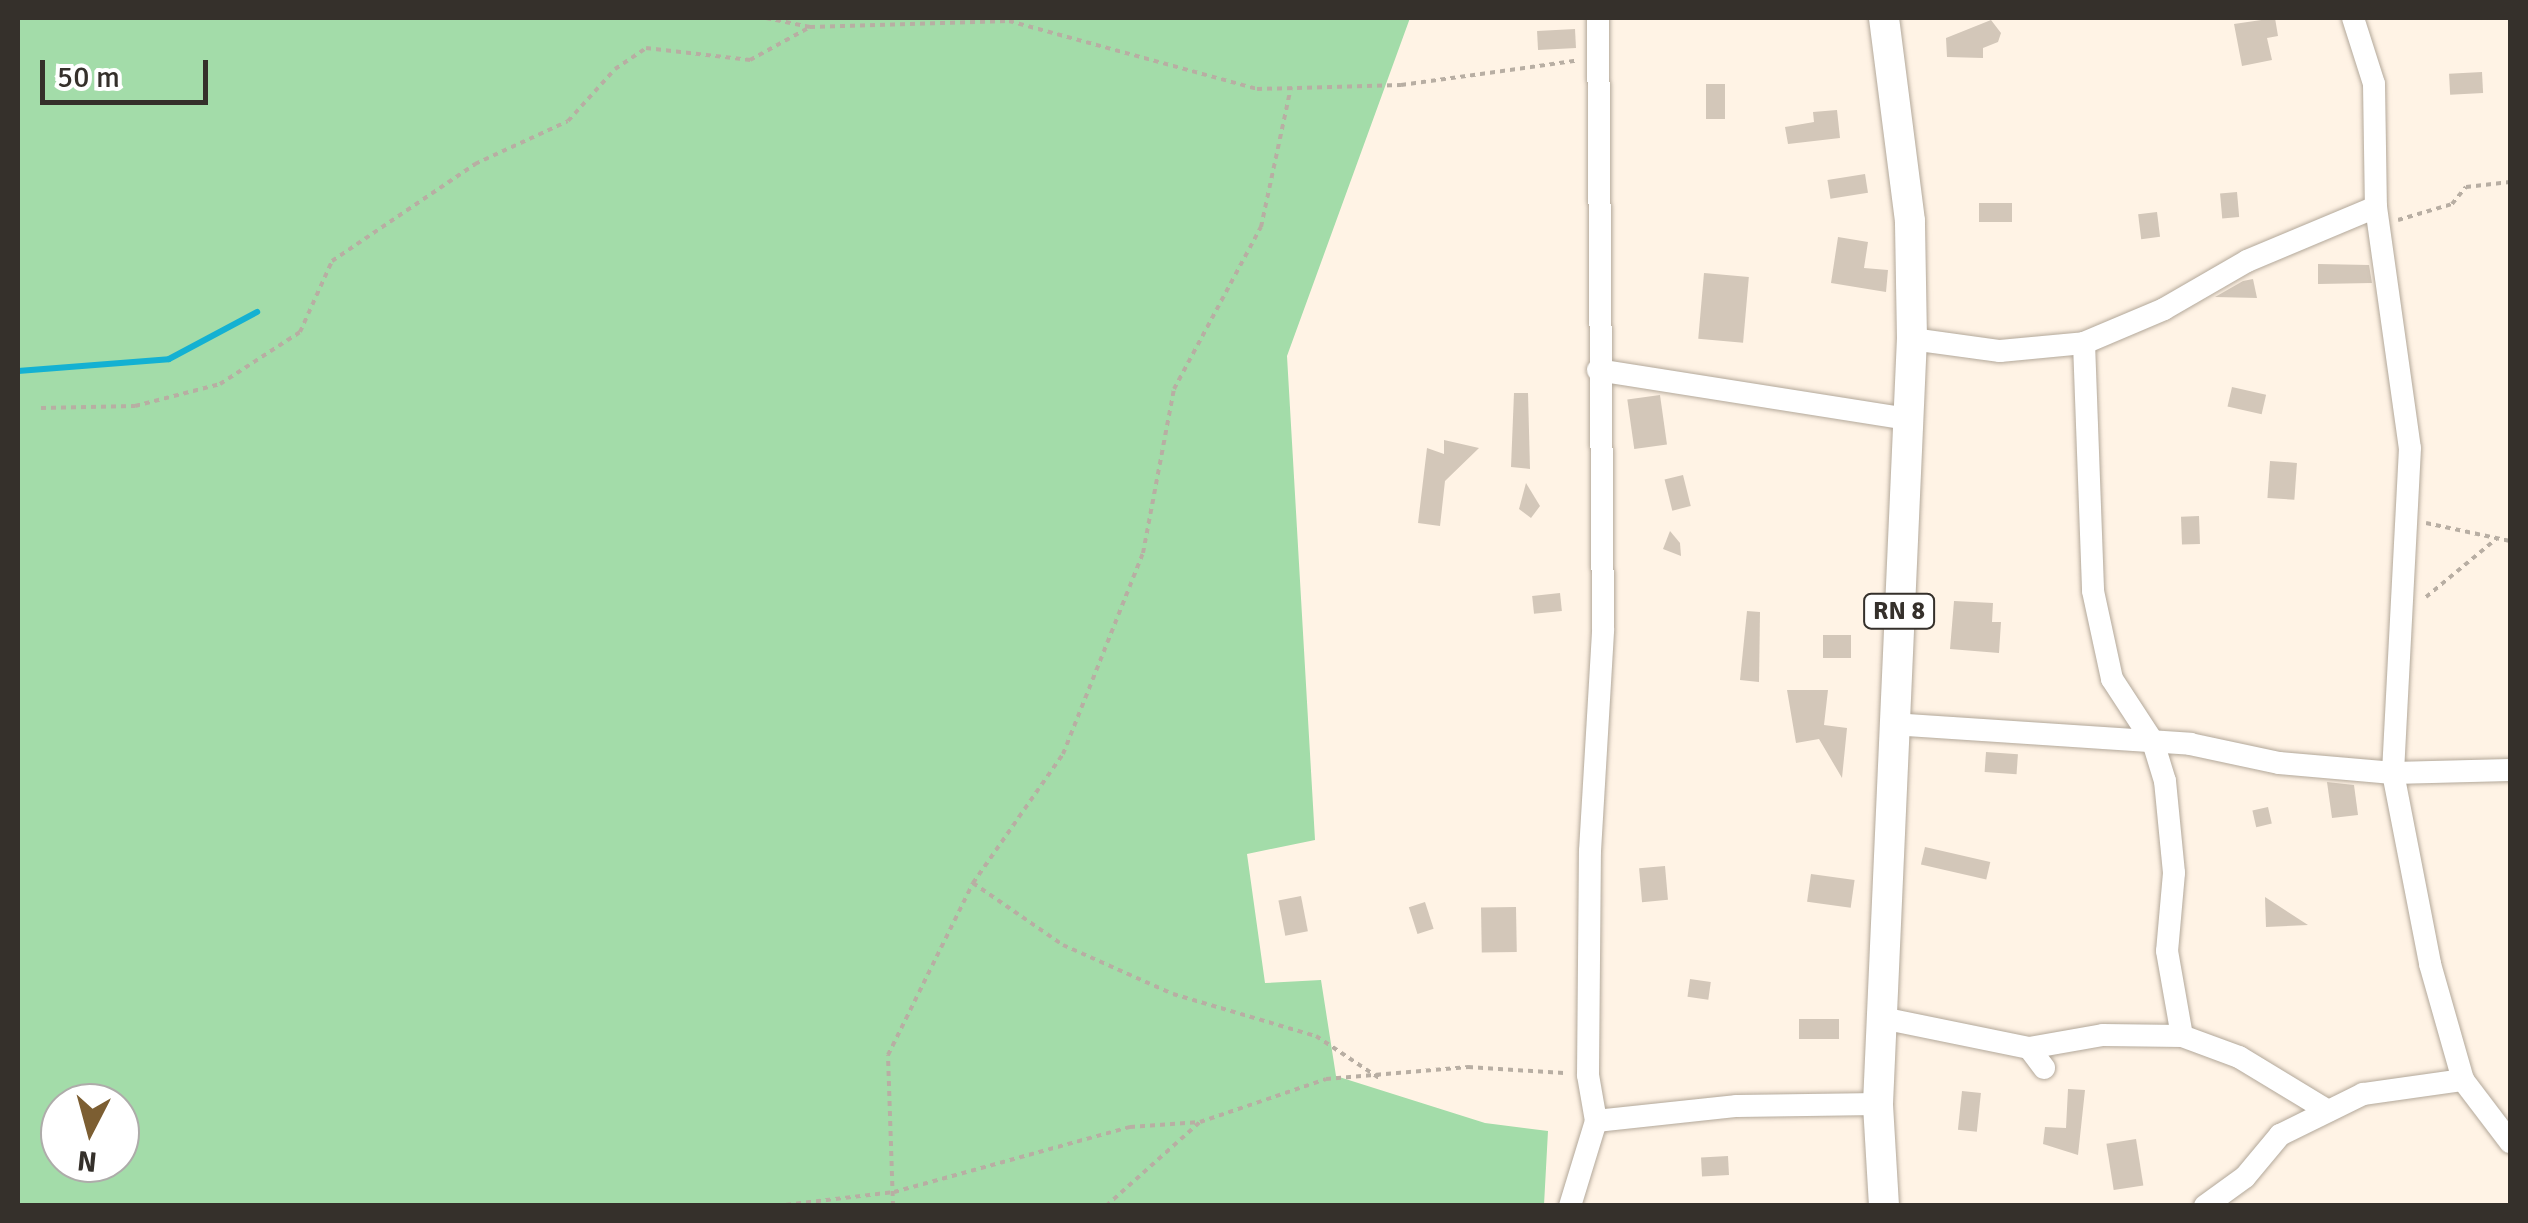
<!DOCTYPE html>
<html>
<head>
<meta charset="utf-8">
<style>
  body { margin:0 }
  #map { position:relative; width:2528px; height:1223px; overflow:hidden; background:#fff3e5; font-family:Signika,sans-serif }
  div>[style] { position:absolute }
  .green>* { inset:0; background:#a3dca9 }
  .stream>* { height:6px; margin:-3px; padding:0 3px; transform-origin:3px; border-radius:3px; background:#14b1d2 }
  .building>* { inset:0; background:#d3c7b9; transform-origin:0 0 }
  .path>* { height:4px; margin-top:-2px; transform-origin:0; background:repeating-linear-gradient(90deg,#b8aea3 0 5px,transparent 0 10px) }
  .roads { filter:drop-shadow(0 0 2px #b3a89a) drop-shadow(0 0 2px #b3a89a) }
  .minor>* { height:22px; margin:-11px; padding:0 11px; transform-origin:11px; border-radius:11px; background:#fff }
  .major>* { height:30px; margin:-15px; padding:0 15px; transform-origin:15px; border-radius:15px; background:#fff }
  span { translate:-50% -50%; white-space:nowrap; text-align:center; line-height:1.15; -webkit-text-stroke:8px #fff; paint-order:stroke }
  .shield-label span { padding:2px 8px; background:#fff; border:2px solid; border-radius:8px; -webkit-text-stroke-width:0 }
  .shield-label { font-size:25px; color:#35302b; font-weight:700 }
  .frame { position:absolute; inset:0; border:20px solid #35302b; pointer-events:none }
  .north { position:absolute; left:40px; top:1083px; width:100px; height:100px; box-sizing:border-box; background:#fff; border:2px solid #aeacaa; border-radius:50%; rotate:186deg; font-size:28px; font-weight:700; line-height:40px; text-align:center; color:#35302b }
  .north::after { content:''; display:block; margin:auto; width:35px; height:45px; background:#7c5e32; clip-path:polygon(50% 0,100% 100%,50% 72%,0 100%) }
  .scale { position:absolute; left:40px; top:60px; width:168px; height:45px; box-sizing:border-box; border:5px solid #35302b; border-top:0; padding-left:12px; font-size:30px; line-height:35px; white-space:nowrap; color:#35302b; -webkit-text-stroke:8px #fff; paint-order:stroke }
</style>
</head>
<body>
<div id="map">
  <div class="green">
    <div style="clip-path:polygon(evenodd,18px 18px,1410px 18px,1287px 356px,1315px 840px,1247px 854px,1265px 983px,1321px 980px,1336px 1076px,1485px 1123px,1548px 1131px,1544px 1205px,18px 1205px,18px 18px,120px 1103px,120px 1163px,60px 1163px,60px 1103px,120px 1103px)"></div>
  </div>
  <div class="stream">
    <div style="left:18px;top:371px;width:151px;rotate:-4.5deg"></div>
    <div style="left:169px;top:359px;width:100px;rotate:-28.1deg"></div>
  </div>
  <div class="building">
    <div style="clip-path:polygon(2275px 18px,2278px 36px,2267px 38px,2272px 60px,2242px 66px,2234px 24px)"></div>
    <div style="clip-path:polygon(1991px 20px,2001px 33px,1998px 42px,1983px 48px,1983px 58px,1947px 57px,1946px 38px)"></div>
    <div style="left:1575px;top:29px;width:19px;height:38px;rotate:87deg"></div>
    <div style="left:2482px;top:72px;width:21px;height:33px;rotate:87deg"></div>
    <div style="left:1706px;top:84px;width:19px;height:35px"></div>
    <div style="clip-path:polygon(1837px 110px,1840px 138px,1788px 144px,1785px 127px,1814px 122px,1813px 112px)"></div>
    <div style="left:1865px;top:174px;width:19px;height:38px;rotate:81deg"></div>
    <div style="left:2237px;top:192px;width:25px;height:17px;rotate:85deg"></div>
    <div style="left:1979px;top:203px;width:33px;height:19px"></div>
    <div style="left:2157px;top:212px;width:25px;height:19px;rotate:83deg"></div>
    <div style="clip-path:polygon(1838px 237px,1868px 242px,1864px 268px,1888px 270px,1886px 292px,1831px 283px)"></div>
    <div style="clip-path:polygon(2318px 264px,2369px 265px,2372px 283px,2318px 284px)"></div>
    <div style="left:1704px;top:273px;width:45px;height:66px;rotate:5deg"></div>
    <div style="clip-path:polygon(2253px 279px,2257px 298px,2215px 297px,2243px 281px)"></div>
    <div style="left:2232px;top:387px;width:35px;height:20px;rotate:13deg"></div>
    <div style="clip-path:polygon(1514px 393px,1528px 393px,1530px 469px,1511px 467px)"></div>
    <div style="left:1660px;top:395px;width:50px;height:33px;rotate:82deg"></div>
    <div style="clip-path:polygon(1444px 440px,1479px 448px,1445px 481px,1440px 526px,1418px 523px,1427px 448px,1444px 454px)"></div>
    <div style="left:2270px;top:461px;width:27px;height:37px;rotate:4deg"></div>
    <div style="left:1683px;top:475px;width:32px;height:19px;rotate:76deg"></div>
    <div style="clip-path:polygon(1526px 483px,1540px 506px,1531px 518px,1519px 509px)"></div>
    <div style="left:2199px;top:516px;width:28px;height:18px;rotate:88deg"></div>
    <div style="clip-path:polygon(1670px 531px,1680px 543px,1681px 556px,1663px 549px)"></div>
    <div style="left:1560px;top:593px;width:18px;height:28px;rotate:84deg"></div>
    <div style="clip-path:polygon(1954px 601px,1993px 603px,1992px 622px,2001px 622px,1999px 653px,1950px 649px)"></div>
    <div style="clip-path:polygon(1747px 611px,1760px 612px,1759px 682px,1740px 680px)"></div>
    <div style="left:1823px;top:635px;width:28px;height:23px"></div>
    <div style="clip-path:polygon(1787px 690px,1828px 690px,1824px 725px,1847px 728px,1842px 778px,1819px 739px,1796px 743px)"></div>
    <div style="left:1986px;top:752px;width:32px;height:20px;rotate:4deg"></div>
    <div style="clip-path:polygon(2327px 782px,2354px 785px,2358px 815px,2332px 818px)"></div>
    <div style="left:2268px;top:807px;width:17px;height:16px;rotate:77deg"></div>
    <div style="left:1925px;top:847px;width:67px;height:18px;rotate:13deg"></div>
    <div style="left:1665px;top:866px;width:34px;height:26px;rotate:85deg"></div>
    <div style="left:1811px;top:874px;width:44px;height:28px;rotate:8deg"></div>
    <div style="left:1301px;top:896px;width:36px;height:23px;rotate:79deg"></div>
    <div style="clip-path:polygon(2265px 897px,2308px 925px,2266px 927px)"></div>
    <div style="left:1425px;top:902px;width:28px;height:17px;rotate:72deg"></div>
    <div style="left:1516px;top:907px;width:45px;height:35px;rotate:89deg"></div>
    <div style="left:1690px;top:979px;width:21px;height:18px;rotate:8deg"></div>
    <div style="left:1839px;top:1019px;width:20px;height:40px;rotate:90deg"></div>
    <div style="clip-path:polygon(2068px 1089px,2085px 1090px,2078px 1155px,2043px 1144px,2045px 1127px,2066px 1128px)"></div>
    <div style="left:1962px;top:1091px;width:19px;height:39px;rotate:6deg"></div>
    <div style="left:2136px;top:1139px;width:47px;height:30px;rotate:81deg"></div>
    <div style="left:1728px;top:1156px;width:19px;height:27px;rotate:87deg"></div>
  </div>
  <div class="path">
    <div style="left:766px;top:18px;width:45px;rotate:11.6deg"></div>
    <div style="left:810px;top:27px;width:199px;rotate:-1.7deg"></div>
    <div style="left:1009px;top:21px;width:257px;rotate:15.3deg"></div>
    <div style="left:1257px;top:89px;width:144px;rotate:-1.6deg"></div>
    <div style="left:1401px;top:85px;width:176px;rotate:-7.9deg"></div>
    <div style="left:2398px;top:220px;width:56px;rotate:-16.5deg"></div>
    <div style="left:2452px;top:204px;width:22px;rotate:-51deg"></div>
    <div style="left:2466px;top:187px;width:44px;rotate:-6.5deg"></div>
    <div style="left:41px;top:408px;width:94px;rotate:-1.2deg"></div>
    <div style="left:135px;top:406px;width:88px;rotate:-14.5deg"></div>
    <div style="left:220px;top:384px;width:95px;rotate:-33deg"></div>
    <div style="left:300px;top:332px;width:78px;rotate:-65.7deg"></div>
    <div style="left:332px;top:261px;width:173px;rotate:-34.1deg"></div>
    <div style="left:475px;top:164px;width:102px;rotate:-24.8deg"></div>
    <div style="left:568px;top:121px;width:70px;rotate:-47.9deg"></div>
    <div style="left:615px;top:69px;width:37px;rotate:-34deg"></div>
    <div style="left:646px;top:48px;width:105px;rotate:6.6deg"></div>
    <div style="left:750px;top:60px;width:68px;rotate:-28.8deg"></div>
    <div style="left:2426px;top:523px;width:86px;rotate:12.1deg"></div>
    <div style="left:2426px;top:597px;width:91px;rotate:-39.6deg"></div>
    <div style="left:973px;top:883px;width:109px;rotate:34.6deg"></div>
    <div style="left:1063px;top:945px;width:120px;rotate:24deg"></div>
    <div style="left:1173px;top:994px;width:149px;rotate:16.4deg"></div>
    <div style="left:1316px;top:1036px;width:76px;rotate:33.7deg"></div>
    <div style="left:776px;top:1206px;width:119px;rotate:-6.8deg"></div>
    <div style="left:894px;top:1192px;width:245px;rotate:-15.4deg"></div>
    <div style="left:1130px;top:1127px;width:70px;rotate:-4.1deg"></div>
    <div style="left:893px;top:1206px;width:151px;rotate:-91.9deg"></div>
    <div style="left:888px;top:1055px;width:192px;rotate:-63.7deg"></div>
    <div style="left:973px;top:883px;width:157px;rotate:-55.1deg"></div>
    <div style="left:1063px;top:754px;width:216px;rotate:-68.3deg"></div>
    <div style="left:1143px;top:553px;width:167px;rotate:-79.3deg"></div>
    <div style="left:1174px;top:389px;width:184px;rotate:-61.8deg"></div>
    <div style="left:1261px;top:227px;width:143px;rotate:-77.9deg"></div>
    <div style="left:1106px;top:1206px;width:126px;rotate:-41.8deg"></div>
    <div style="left:1200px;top:1122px;width:133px;rotate:-18.8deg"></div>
    <div style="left:1326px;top:1079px;width:143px;rotate:-4.8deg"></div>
    <div style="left:1468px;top:1067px;width:96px;rotate:3.6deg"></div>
  </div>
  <div class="roads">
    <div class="minor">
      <div style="left:2353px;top:18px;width:69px;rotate:72.3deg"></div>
      <div style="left:2374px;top:84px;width:123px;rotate:89.1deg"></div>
      <div style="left:2376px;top:207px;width:243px;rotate:82deg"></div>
      <div style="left:2410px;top:448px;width:325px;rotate:93deg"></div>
      <div style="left:2393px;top:773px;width:195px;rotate:79deg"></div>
      <div style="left:2430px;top:964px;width:121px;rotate:74.1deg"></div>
      <div style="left:2463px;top:1080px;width:78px;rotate:52.8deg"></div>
      <div style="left:1912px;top:339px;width:89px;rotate:7.8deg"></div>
      <div style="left:2000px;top:351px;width:84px;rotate:-5.4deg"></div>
      <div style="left:2084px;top:343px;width:87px;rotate:-23deg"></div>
      <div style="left:2164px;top:309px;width:96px;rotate:-30deg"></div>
      <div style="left:2247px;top:261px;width:140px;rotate:-22.7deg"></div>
      <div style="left:2084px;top:343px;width:248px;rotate:87.9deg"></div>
      <div style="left:2093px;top:591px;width:90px;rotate:77.8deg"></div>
      <div style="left:2112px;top:679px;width:75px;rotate:56.9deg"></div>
      <div style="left:2153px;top:742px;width:41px;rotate:72.9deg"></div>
      <div style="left:2165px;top:781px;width:92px;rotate:84.4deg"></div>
      <div style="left:2174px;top:873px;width:78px;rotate:95.1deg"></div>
      <div style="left:2167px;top:951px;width:86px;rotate:80deg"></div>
      <div style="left:2182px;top:1036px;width:61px;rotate:20.2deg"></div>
      <div style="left:2239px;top:1057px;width:104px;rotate:31.2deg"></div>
      <div style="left:1598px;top:370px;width:313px;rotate:9deg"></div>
      <div style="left:1892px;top:724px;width:299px;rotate:3.8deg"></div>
      <div style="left:2190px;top:744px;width:91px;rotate:12.1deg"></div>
      <div style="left:2279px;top:763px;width:114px;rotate:5deg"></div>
      <div style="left:2393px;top:773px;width:117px;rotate:-1.5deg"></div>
      <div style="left:1882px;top:1018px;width:150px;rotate:11.5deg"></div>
      <div style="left:2029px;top:1048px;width:25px;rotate:53deg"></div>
      <div style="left:2029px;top:1048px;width:75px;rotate:-10deg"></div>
      <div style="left:2103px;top:1035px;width:79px;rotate:0.7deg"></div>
      <div style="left:1596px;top:1121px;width:142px;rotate:-6.1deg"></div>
      <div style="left:1737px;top:1106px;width:141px;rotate:-0.8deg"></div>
      <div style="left:1570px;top:1206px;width:89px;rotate:-73deg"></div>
      <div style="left:1596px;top:1121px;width:47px;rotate:-99.9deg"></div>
      <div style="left:1588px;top:1075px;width:224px;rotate:-89.5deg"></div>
      <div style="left:1590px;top:851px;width:222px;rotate:-86.6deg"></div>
      <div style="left:1603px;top:629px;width:611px;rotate:-90.47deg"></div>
      <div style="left:2205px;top:1206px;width:49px;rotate:-35.9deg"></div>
      <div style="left:2245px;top:1177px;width:55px;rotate:-50.2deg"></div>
      <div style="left:2280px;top:1135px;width:93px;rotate:-26.3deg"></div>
      <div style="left:2363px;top:1094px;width:101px;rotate:-8deg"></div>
    </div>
    <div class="major">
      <div style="left:1884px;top:1206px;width:102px;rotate:-93.4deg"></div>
      <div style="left:1878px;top:1104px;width:766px;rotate:-87.46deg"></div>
      <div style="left:1912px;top:339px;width:118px;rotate:-91deg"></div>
      <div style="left:1910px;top:221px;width:205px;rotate:-97.3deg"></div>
    </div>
  </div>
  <div class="shield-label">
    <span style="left:1899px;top:611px">RN 8</span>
  </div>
  <div class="frame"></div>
  <div class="north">N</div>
  <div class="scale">50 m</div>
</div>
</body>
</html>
